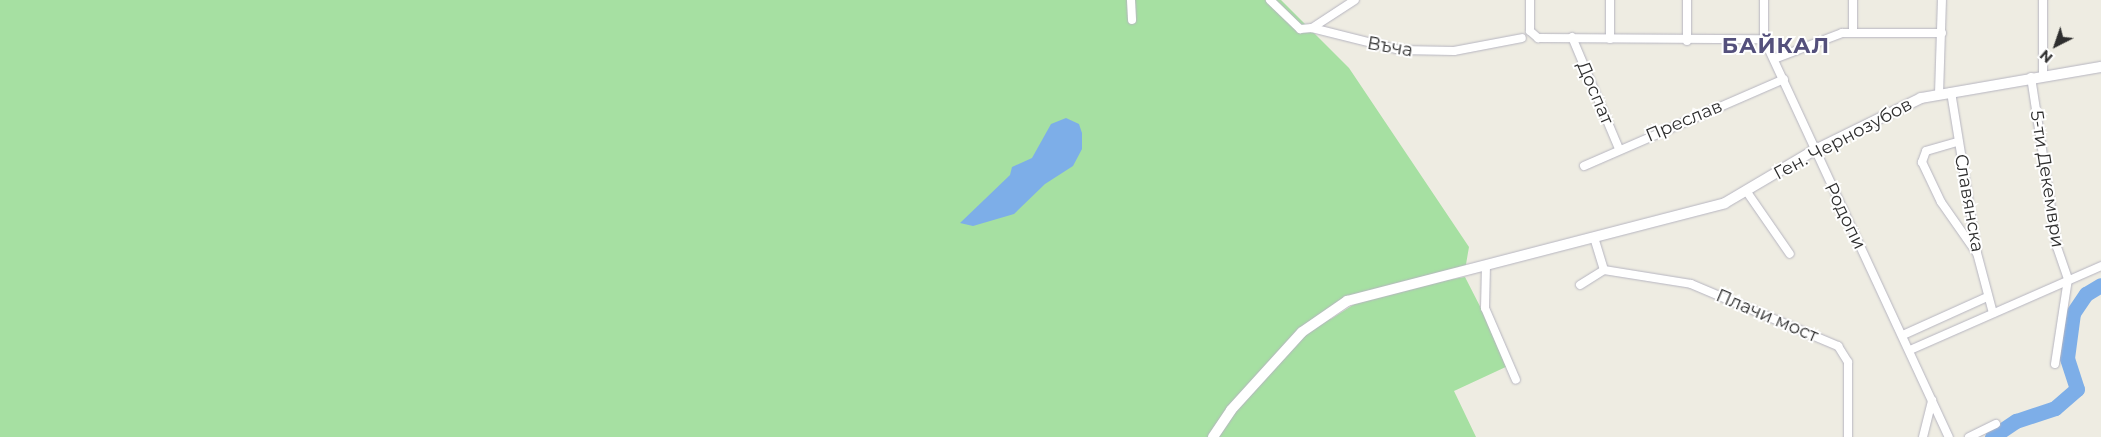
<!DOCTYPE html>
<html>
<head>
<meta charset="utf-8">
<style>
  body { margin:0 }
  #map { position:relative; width:2101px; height:437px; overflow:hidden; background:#eeece2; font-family:Montserrat,sans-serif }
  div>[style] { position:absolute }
  .green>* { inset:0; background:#a6e0a2 }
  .water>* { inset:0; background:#7daee8 }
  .river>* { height:15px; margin:-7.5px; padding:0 7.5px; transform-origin:7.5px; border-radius:7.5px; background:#7daee8 }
  .roads { filter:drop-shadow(0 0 1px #b6b5c0) drop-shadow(0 0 1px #b6b5c0) }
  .street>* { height:8px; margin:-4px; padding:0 4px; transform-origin:4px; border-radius:4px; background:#fff }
  .secondary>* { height:10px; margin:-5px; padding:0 5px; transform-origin:5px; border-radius:5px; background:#fff }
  span { translate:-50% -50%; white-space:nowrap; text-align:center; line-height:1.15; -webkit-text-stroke:4px #fff; paint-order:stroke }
  .street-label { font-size:18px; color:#2e2e2e }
  .district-label { font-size:22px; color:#54507c; font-weight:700; letter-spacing:1px }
  .north { position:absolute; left:2031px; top:20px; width:50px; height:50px; -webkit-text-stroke:4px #fff; paint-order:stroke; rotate:221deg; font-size:14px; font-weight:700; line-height:20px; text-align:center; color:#2e2e2e }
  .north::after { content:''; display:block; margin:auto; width:18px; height:22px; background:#2e2e2e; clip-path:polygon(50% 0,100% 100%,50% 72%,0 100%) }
</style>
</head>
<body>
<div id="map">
  <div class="green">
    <div style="clip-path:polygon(evenodd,0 0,1281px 0,1349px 68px,1469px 247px,1465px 270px,1380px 291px,1465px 277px,1510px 365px,1454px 391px,1476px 437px,0 437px,0 0,1370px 294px,1331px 319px,1330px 319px,1361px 296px,1370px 294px)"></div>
  </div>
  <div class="water">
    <div style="clip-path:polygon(1066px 118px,1079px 124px,1082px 133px,1082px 149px,1073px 166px,1045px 184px,1014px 214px,973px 226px,960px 223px,1010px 175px,1012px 167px,1032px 158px,1051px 124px)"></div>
  </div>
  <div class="river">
    <div style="left:1992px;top:437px;width:29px;rotate:-34deg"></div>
    <div style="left:2016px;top:421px;width:41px;rotate:-18.4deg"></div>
    <div style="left:2055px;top:408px;width:29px;rotate:-41deg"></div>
    <div style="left:2077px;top:389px;width:33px;rotate:-108deg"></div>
    <div style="left:2067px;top:358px;width:45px;rotate:-82.4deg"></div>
    <div style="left:2073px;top:313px;width:23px;rotate:-56deg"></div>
    <div style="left:2086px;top:294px;width:17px;rotate:-31deg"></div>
  </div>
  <div class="roads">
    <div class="street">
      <div style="left:1131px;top:0;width:20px;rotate:87deg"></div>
      <div style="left:1270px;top:0;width:42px;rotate:44deg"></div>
      <div style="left:1300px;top:29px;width:12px;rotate:-5deg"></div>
      <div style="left:1312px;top:28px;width:91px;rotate:14deg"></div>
      <div style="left:1400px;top:50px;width:54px;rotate:1.1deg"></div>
      <div style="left:1454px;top:51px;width:69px;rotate:-10.8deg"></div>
      <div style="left:1530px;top:0;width:31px;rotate:90deg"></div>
      <div style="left:1530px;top:31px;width:11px;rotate:41deg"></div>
      <div style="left:1538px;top:38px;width:226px;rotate:0.3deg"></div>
      <div style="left:1764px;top:0;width:39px;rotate:90deg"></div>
      <div style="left:1764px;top:39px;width:439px;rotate:65.1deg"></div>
      <div style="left:1312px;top:28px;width:51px;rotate:-33.1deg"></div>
      <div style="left:1853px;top:33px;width:33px;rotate:-90deg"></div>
      <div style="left:1572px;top:37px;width:121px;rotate:67.2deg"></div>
      <div style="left:1610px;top:39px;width:39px;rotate:-90deg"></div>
      <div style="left:1687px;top:41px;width:41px;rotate:-90deg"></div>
      <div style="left:1774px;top:59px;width:73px;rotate:-20.9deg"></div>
      <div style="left:1842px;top:33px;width:100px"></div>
      <div style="left:2043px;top:75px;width:75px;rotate:-90deg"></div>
      <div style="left:2031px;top:77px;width:172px;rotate:81.3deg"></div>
      <div style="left:2057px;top:247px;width:34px;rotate:71deg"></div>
      <div style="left:2068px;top:279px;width:86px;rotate:98.7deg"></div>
      <div style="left:1951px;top:92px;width:163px;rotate:80.8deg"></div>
      <div style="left:1977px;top:253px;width:62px;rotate:75.1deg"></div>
      <div style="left:1939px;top:94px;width:94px;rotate:-88.2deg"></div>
      <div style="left:1957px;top:142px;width:32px;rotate:164deg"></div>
      <div style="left:1926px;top:151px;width:12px;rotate:110deg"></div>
      <div style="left:1922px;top:162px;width:44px;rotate:64.6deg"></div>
      <div style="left:1941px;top:202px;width:61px;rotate:55deg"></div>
      <div style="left:1584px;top:166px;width:218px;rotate:-23.5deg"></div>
      <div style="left:1747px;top:192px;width:75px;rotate:55.3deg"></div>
      <div style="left:1486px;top:265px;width:43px;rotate:91.3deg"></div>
      <div style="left:1485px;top:308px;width:78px;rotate:66.7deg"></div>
      <div style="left:1604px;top:270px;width:88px;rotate:9.1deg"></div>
      <div style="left:1691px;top:284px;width:160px;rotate:22.9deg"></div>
      <div style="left:1838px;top:346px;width:19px;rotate:58deg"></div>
      <div style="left:1848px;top:362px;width:75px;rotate:90deg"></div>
      <div style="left:1580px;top:285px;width:28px;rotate:-32deg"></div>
      <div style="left:1604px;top:270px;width:34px;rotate:-107deg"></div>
      <div style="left:1903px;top:335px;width:92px;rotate:-24.3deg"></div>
      <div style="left:1910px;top:350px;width:209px;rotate:-23.7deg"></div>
      <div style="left:1923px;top:437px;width:38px;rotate:-76deg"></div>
      <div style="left:1969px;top:437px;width:30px;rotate:-26deg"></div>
    </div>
    <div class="secondary">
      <div style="left:1213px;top:437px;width:32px;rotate:-56deg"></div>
      <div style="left:1231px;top:410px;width:105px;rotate:-47.7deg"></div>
      <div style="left:1302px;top:332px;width:55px;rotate:-34.6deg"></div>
      <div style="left:1347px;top:301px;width:390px;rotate:-14.5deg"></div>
      <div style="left:1725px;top:203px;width:102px;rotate:-30.6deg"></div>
      <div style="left:1813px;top:151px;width:120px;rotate:-26.1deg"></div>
      <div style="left:1921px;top:98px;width:183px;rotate:-9.8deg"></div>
    </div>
  </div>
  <div class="street-label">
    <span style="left:1390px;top:47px;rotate:10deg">Въча</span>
    <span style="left:1595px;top:93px;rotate:67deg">Доспат</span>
    <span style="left:1684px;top:121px;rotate:-23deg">Преслав</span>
    <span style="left:1843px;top:139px;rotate:-28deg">Ген. Чернозубов</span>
    <span style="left:2047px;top:179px;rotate:81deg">5-ти Декември</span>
    <span style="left:1969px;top:203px;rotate:80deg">Славянска</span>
    <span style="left:1845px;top:216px;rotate:64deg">Родопи</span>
    <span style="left:1767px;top:316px;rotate:23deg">Плачи мост</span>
  </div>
  <div class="district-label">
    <span style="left:1776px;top:46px">БАЙКАЛ</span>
  </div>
  <div class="north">N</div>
</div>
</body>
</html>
